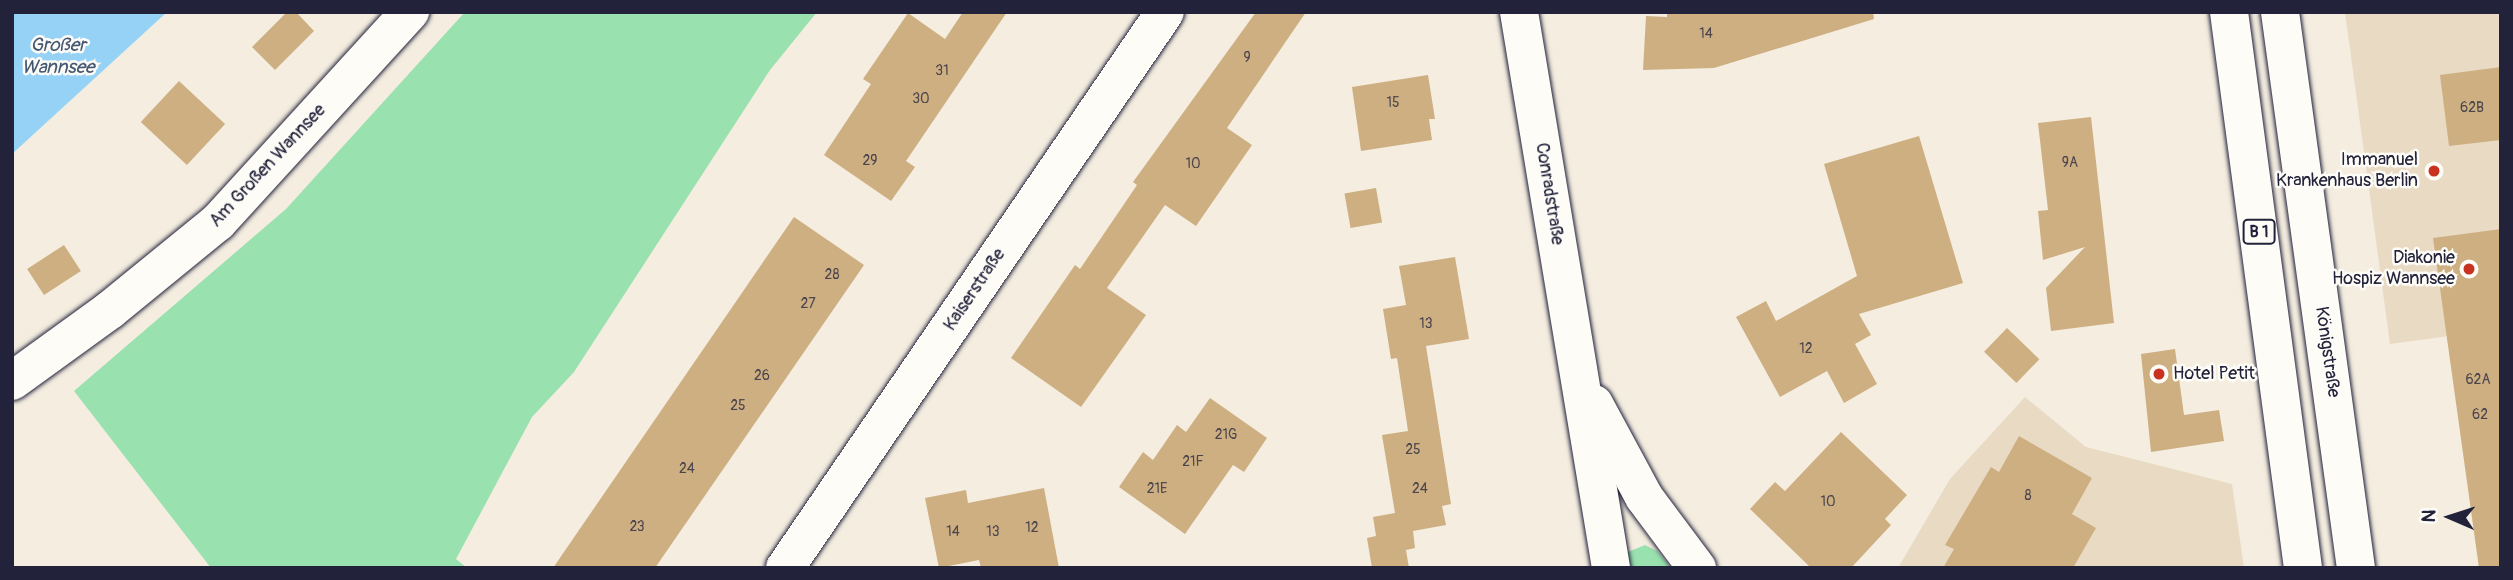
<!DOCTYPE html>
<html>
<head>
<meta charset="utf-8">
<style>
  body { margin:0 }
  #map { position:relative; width:2513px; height:580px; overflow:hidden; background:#f4ede0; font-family:Pangolin,sans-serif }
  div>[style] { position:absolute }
  .built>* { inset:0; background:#e9dac4 }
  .green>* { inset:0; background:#99e1af }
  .water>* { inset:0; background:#95d2f6 }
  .building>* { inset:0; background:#ceaf82; transform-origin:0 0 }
  .roads { filter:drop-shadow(0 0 2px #22223b) drop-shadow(0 0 2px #22223b) }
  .minor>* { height:38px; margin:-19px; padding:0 19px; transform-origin:19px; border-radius:19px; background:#fdfcf7 }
  .major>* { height:38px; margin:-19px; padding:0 19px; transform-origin:19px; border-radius:19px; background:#fdfcf7 }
  .dots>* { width:19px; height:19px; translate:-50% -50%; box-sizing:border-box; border:4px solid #fdfcf7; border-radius:50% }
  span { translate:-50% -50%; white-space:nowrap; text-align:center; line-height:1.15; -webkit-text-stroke:5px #fdfcf7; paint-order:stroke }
  .number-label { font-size:14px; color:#4d454d }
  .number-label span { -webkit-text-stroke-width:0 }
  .shield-label span { padding:2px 5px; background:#fdfcf7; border:2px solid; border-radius:5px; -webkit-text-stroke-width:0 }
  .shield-label { font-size:16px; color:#22223b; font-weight:700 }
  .poi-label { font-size:18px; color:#22223b }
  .right { translate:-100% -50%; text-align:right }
  .left { translate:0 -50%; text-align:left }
  .street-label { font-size:18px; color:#22223b }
  .water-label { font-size:19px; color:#445773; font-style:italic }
  .frame { position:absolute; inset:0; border:14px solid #22223b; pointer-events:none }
  .north { position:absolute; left:2415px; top:482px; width:70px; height:70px; -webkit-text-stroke:5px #fdfcf7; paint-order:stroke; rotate:273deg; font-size:19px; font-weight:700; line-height:28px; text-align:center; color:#22223b }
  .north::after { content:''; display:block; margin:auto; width:24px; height:32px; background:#22223b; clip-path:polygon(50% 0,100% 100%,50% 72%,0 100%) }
</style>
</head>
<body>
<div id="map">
  <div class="built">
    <div style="clip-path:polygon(2345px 12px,2501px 12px,2501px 329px,2390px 344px)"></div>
    <div style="clip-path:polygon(2025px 397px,2086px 447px,2232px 484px,2244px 568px,1898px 568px,1950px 479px)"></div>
  </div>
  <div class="green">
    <div style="clip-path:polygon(465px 12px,817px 12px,770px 70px,574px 372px,532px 417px,456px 559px,467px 568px,211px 568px,74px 391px,286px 209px)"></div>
    <div style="clip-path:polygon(1645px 545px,1657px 551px,1671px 568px,1622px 568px,1623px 554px)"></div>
  </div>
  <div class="water">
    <div style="clip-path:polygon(12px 12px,167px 12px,12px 154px)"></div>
  </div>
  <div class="building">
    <div style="clip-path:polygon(287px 12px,296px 12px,314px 31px,275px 70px,252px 47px)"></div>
    <div style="clip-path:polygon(963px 12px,1007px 12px,906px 161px,915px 167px,891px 201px,824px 155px,871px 84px,863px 79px,908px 13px,945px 39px)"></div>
    <div style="clip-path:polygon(1256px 12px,1306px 12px,1227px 128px,1252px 145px,1196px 226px,1165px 205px,1107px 288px,1146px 315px,1081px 407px,1011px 358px,1075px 265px,1080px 269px,1137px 185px,1133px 182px)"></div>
    <div style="clip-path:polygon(1667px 12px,1873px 12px,1874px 19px,1714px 68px,1643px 70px,1646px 16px,1667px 17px)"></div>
    <div style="clip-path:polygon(2501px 67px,2501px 140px,2449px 146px,2440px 75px)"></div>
    <div style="clip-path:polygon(1428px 75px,1435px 119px,1429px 119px,1432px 140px,1361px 151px,1352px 87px)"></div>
    <div style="left:179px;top:81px;width:63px;height:56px;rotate:43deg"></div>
    <div style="clip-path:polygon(2091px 117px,2114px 323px,2051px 331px,2046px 288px,2085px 247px,2043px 260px,2038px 211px,2048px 210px,2038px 123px)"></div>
    <div style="clip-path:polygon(1919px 136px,1963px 283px,1859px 314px,1871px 335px,1855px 344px,1877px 384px,1844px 403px,1827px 371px,1780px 397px,1736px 317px,1766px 301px,1776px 321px,1857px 276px,1824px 164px)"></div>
    <div style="left:1376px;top:188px;width:35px;height:32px;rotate:80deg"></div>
    <div style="clip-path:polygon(794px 217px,864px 265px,655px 568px,553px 568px)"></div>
    <div style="clip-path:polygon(2501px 229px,2501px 568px,2479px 568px,2433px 238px)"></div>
    <div style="left:64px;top:245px;width:31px;height:44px;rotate:57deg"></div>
    <div style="clip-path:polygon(1455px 257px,1469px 339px,1426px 346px,1451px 504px,1442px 506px,1446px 525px,1413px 531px,1415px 548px,1406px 550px,1409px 568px,1372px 568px,1367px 538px,1376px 536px,1373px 517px,1395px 513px,1382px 435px,1408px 431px,1397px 358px,1391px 359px,1383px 309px,1406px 305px,1399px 266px)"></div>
    <div style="left:2007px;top:328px;width:45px;height:33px;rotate:44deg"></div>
    <div style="clip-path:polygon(2175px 349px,2184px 415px,2219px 410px,2224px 441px,2151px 452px,2141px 354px)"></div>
    <div style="clip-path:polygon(1210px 398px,1267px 438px,1244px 472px,1233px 465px,1185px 534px,1119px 487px,1143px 452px,1153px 460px,1177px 425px,1186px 432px)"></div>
    <div style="clip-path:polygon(1841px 432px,1907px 495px,1885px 519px,1891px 525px,1851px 568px,1811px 568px,1750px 509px,1775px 482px,1785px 491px)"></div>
    <div style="clip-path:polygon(2019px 436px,2092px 478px,2072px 514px,2096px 528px,2073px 568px,1943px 568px,1954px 549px,1945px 545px,1991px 467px,1999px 472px)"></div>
    <div style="clip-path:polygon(1044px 488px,1059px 568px,981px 568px,979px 560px,939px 568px,925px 498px,966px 490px,968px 503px)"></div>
  </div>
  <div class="roads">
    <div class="minor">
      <div style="left:1519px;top:12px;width:564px;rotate:80.6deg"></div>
      <div style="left:12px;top:381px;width:121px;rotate:-35.9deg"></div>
      <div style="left:110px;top:310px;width:139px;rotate:-39.2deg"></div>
      <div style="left:218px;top:222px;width:285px;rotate:-47.6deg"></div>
      <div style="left:1594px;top:404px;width:106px;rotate:61.7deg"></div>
      <div style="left:1644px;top:497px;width:89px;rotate:53.3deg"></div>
      <div style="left:785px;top:568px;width:673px;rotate:-55.65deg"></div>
    </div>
    <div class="major">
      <div style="left:2229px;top:12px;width:561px;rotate:82.42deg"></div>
      <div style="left:2280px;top:12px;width:561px;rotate:82.22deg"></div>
    </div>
  </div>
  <div class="dots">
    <div style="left:2434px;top:171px;background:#c8321e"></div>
    <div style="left:2469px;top:269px;background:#c8321e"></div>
    <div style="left:2159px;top:374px;background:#c8321e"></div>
  </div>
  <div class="number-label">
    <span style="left:1706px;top:34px">14</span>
    <span style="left:1247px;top:58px">9</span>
    <span style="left:942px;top:71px">31</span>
    <span style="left:921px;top:99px">30</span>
    <span style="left:1393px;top:103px">15</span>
    <span style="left:2472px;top:108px">62B</span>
    <span style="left:870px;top:161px">29</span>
    <span style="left:2070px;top:163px">9A</span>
    <span style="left:1193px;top:164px">10</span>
    <span style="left:832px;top:275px">28</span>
    <span style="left:808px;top:304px">27</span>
    <span style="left:1426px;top:324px">13</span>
    <span style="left:1806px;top:349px">12</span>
    <span style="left:762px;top:376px">26</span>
    <span style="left:2478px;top:380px">62A</span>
    <span style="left:738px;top:406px">25</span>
    <span style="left:2480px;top:415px">62</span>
    <span style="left:1226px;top:435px">21G</span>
    <span style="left:1413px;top:450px">25</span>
    <span style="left:1193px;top:462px">21F</span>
    <span style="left:687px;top:469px">24</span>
    <span style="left:1157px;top:489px">21E</span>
    <span style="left:1420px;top:489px">24</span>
    <span style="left:2028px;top:496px">8</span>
    <span style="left:1828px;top:502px">10</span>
    <span style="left:637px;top:527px">23</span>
    <span style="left:1032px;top:528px">12</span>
    <span style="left:953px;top:532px">14</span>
    <span style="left:993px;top:532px">13</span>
  </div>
  <div class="shield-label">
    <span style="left:2259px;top:232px">B 1</span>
  </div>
  <div class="poi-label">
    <span class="right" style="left:2418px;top:171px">Immanuel<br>Krankenhaus Berlin</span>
    <span class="right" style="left:2455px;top:269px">Diakonie<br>Hospiz Wannsee</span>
    <span class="left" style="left:2173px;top:374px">Hotel Petit</span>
  </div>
  <div class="street-label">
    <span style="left:268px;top:166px;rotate:-47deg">Am Großen Wannsee</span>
    <span style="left:1549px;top:194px;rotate:81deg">Conradstraße</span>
    <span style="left:975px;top:290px;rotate:-56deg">Kaiserstraße</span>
    <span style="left:2327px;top:352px;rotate:82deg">Königstraße</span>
  </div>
  <div class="water-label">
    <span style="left:58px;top:57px">Großer<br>Wannsee</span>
  </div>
  <div class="frame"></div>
  <div class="north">N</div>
</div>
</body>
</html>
